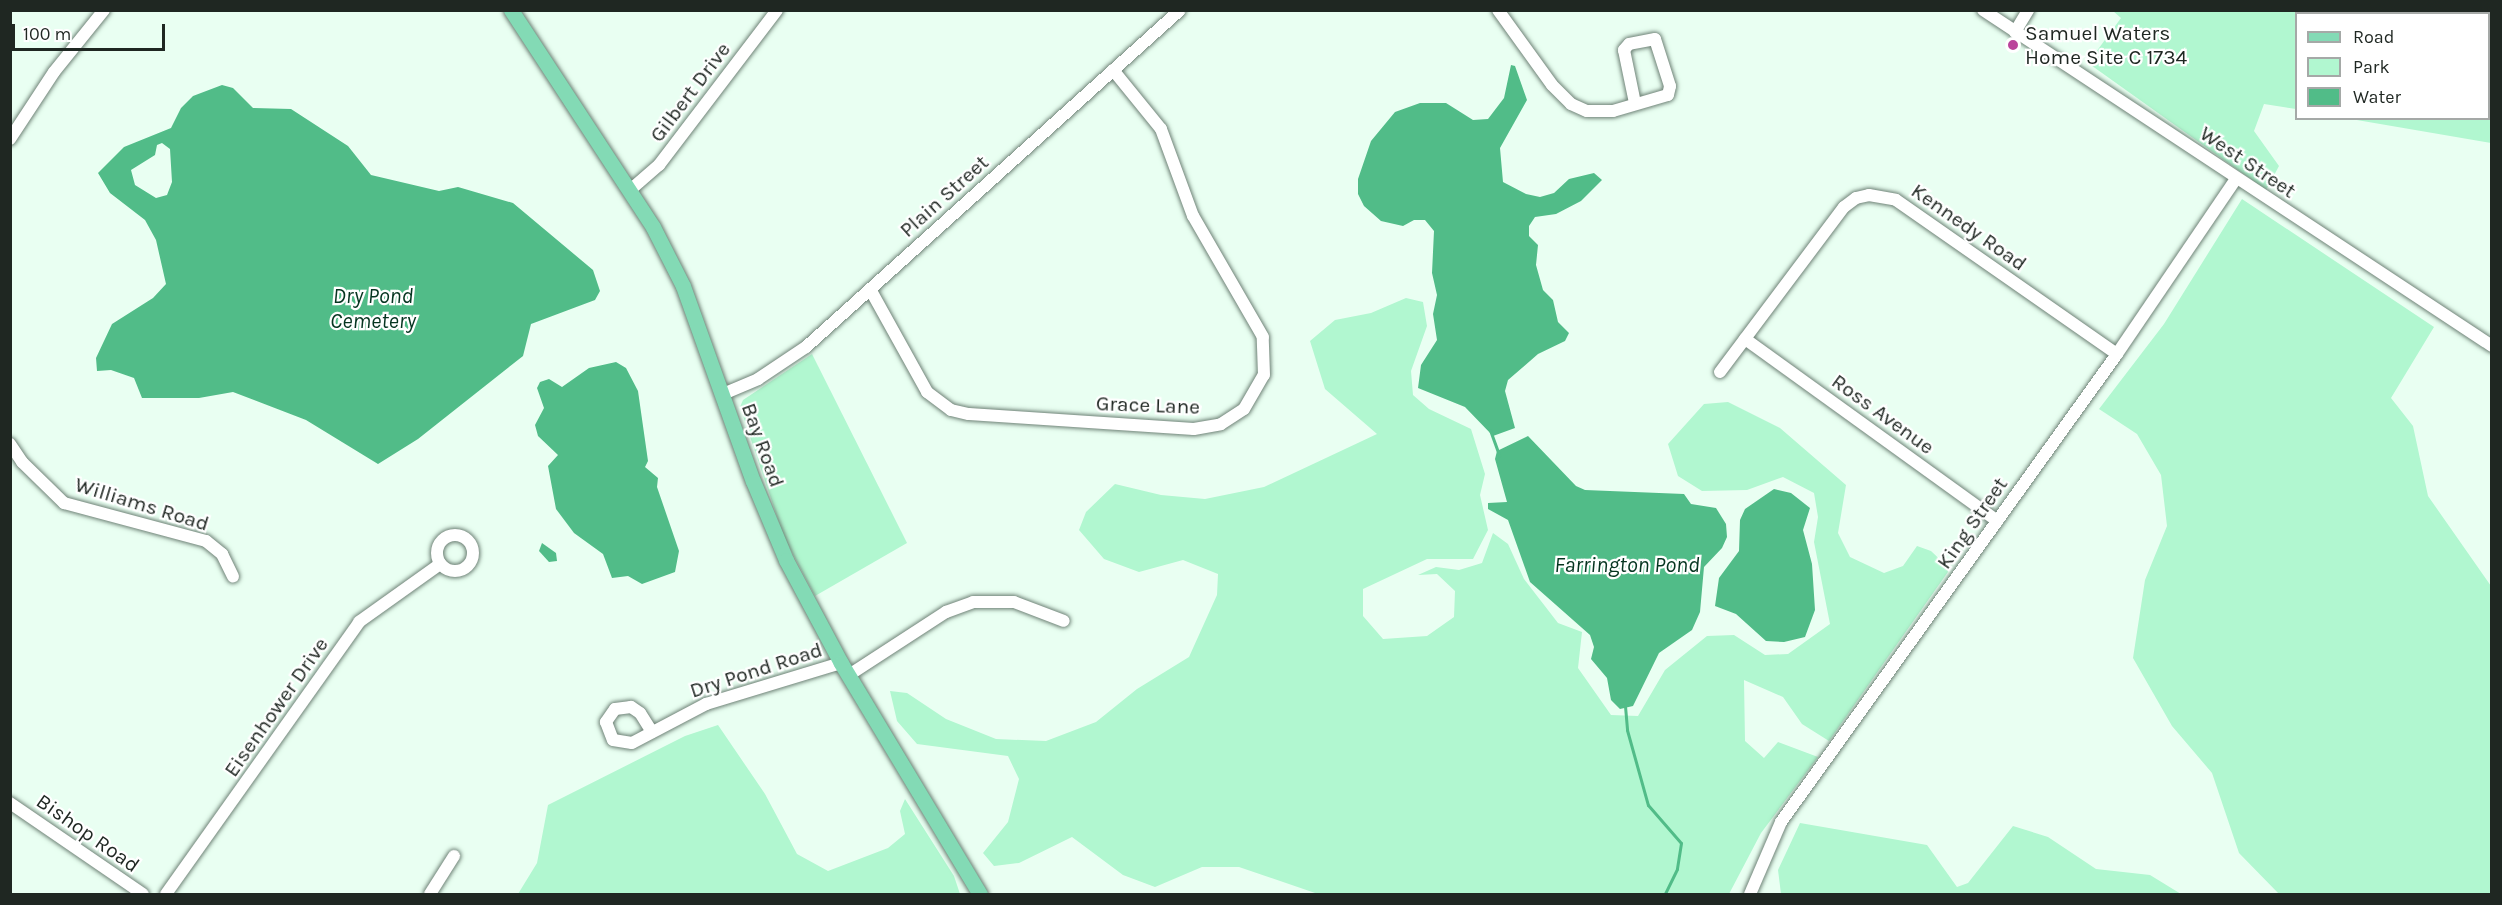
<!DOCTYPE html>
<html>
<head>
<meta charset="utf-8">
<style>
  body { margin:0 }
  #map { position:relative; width:2502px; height:905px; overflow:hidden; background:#e9fff2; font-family:Karla,sans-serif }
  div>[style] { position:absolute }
  .green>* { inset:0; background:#b1f7d0 }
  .water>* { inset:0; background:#51bc88 }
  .stream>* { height:3px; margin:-1.5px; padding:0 1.5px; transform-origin:1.5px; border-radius:1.5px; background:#51bc88 }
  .roads { filter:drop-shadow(0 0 2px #6f8377) drop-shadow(0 0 2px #6f8377) }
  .minor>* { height:12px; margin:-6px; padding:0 6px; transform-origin:6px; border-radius:6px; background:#fff }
  .minor>.ring { margin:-6px; padding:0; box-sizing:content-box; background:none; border:12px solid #fff; border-radius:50% }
  .major>* { height:15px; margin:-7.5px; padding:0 7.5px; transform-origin:7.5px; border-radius:7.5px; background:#83dab5 }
  .dots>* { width:16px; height:16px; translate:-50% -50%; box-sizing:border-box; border:3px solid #fff; border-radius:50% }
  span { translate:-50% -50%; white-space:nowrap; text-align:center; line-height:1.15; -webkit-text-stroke:4.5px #fff; paint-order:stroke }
  .poi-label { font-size:21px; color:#1f2722 }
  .left { translate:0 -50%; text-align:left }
  .street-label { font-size:21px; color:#1f2722 }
  .water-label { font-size:22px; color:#053520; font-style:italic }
  .frame { position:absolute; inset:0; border:12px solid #1f2722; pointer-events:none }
  .legend { position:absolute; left:2295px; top:12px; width:195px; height:108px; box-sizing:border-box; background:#fff; border:2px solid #a5a9a7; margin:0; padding:8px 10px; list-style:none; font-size:18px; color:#1f2722 }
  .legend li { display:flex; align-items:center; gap:12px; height:30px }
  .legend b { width:30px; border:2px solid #a5a9a7 }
  .scale { position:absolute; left:12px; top:24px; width:153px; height:27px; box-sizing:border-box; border:3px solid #1f2722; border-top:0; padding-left:8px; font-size:18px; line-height:21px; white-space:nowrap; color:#1f2722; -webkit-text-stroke:4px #fff; paint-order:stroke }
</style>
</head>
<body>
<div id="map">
  <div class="green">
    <div style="clip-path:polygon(2113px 11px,2491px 11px,2491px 143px,2351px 119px,2488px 118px,2488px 14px,2296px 14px,2296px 109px,2264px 104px,2254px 131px,2279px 166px,2266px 190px,2088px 63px,2121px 18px)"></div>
    <div style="clip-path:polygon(2242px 199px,2434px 327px,2391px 398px,2413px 426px,2428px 496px,2491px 586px,2491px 894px,2279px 894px,2239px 853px,2212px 773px,2172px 726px,2133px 658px,2145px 580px,2167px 526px,2161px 475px,2137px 434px,2099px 409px,2164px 324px)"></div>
    <div style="clip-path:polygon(1406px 298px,1423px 302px,1427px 326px,1411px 371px,1413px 395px,1429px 409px,1471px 429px,1485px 474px,1480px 495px,1488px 530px,1473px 559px,1427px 559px,1363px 589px,1363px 616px,1383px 639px,1427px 636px,1454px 617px,1455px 591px,1437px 574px,1418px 575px,1436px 567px,1459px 570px,1482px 563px,1493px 533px,1508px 544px,1524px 579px,1558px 623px,1582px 632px,1578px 668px,1611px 715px,1638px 716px,1665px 670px,1707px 636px,1734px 635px,1765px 655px,1788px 654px,1830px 624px,1814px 542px,1818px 517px,1814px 493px,1783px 477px,1747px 490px,1702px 491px,1678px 476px,1668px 444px,1704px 404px,1728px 402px,1780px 428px,1846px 485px,1838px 533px,1850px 557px,1884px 573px,1903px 566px,1917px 546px,1931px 551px,1950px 569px,1829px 741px,1802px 724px,1783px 697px,1744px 680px,1745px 741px,1764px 758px,1778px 742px,1818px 757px,1761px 833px,1729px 894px,1318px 894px,1239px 867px,1202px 867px,1155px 887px,1123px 875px,1072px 837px,1019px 863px,994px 866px,983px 853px,1008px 822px,1019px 779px,1008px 756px,917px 744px,897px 721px,890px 691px,907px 693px,946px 719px,996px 739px,1046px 741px,1096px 722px,1137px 689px,1189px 657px,1217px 595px,1218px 574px,1183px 560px,1139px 572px,1104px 559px,1079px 530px,1086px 512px,1115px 484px,1161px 495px,1205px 499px,1264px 487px,1377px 434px,1325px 389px,1310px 341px,1335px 320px,1371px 313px)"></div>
    <div style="clip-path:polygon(812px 354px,907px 543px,815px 596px,784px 537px,740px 407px,743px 400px)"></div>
    <div style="clip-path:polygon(718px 725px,765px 794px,797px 854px,828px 871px,888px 848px,905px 834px,900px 811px,905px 799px,954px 876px,960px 894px,518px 894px,537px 863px,548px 805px,685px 736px)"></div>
    <div style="clip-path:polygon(1800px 823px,1927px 845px,1957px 887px,1968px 883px,2013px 826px,2048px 837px,2096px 869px,2150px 875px,2181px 894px,1781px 894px,1778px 870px)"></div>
  </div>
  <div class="water">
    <div style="clip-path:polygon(1511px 65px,1515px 66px,1527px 100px,1500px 148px,1503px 182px,1526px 194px,1540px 197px,1554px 193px,1569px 179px,1594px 173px,1602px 180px,1581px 201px,1556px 214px,1535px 217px,1529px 226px,1529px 236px,1538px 245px,1536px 265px,1543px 290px,1553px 300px,1558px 322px,1569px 333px,1565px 341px,1538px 354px,1508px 380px,1505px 391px,1515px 428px,1493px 436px,1465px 407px,1418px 388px,1421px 365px,1437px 340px,1433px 314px,1437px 295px,1432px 273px,1434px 231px,1425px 220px,1414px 220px,1403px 226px,1381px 221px,1364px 206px,1358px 194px,1358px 179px,1371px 141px,1395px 112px,1420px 103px,1446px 103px,1473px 120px,1488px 119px,1504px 98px)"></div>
    <div style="clip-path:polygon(evenodd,222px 85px,233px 88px,253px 108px,291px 109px,348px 146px,371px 175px,439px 191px,458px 187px,513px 203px,593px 270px,600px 291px,595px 300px,531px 324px,523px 356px,418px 439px,378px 464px,306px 420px,233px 392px,199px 398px,142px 398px,134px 378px,111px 370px,97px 371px,96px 358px,112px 324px,153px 298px,166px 284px,156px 240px,145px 220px,110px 193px,98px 173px,124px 147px,171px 128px,181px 108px,193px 96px,222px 85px,162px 143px,170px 149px,172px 182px,167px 195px,156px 198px,135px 185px,131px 170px,155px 155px,157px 145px,162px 143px)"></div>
    <div style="clip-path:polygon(616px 362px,626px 368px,638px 391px,648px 461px,645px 467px,658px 478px,657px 487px,679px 551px,675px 572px,642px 584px,628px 576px,612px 578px,603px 554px,574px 533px,556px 509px,548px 466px,558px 455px,538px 436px,535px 425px,544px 408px,537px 388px,540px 382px,549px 379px,562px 387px,589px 368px)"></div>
    <div style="clip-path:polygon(1528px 436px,1576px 486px,1585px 490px,1684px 494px,1691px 504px,1716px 508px,1726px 524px,1727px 537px,1722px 548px,1704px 567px,1700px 612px,1692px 630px,1659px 653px,1633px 706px,1620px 709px,1611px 700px,1607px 678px,1591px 659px,1594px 647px,1590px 635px,1530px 582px,1508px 520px,1488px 509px,1488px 503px,1507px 502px,1495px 459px,1497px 451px)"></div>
    <div style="clip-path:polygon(1774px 489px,1791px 493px,1810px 508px,1803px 530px,1812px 564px,1815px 610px,1805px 637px,1784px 642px,1766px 641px,1736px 614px,1715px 606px,1719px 578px,1739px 551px,1740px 520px,1745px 509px)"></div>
    <div style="clip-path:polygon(542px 543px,556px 553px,557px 561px,549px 562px,539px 551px)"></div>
  </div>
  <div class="stream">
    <div style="left:1490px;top:430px;width:27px;rotate:70deg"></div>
    <div style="left:1625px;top:706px;width:24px;rotate:85deg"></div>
    <div style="left:1627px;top:730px;width:78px;rotate:74.4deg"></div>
    <div style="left:1648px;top:805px;width:50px;rotate:49deg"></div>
    <div style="left:1681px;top:843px;width:26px;rotate:99deg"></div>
    <div style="left:1677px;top:869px;width:28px;rotate:116deg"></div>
  </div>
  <div class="roads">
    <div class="minor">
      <div style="left:1498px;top:10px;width:92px;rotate:54.2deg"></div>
      <div style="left:1552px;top:85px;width:27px;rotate:45deg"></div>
      <div style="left:1571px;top:104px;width:17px;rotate:24deg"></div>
      <div style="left:1587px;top:111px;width:26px"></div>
      <div style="left:1613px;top:111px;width:57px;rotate:-16.2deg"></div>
      <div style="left:1668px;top:95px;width:9px;rotate:-77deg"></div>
      <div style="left:1670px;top:86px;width:49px;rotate:-107.7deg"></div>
      <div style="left:1655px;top:39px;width:26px;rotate:169deg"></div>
      <div style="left:1629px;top:44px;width:8px;rotate:130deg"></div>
      <div style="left:1624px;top:50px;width:54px;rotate:78.3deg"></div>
      <div style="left:1983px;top:10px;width:610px;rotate:33.43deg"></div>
      <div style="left:2015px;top:32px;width:26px;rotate:-59deg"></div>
      <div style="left:10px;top:139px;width:80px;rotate:-56.7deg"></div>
      <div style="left:54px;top:72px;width:80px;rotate:-51.1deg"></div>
      <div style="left:629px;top:191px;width:40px;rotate:-41deg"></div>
      <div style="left:659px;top:165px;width:195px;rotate:-52.7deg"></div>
      <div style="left:870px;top:289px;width:118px;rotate:61deg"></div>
      <div style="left:927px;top:392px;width:30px;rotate:37deg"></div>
      <div style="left:951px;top:410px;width:18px;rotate:13deg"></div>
      <div style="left:969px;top:414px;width:225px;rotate:3.8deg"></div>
      <div style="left:1194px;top:429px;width:27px;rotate:-10deg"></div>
      <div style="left:1221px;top:424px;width:27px;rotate:-33deg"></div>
      <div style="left:1244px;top:409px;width:39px;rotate:-60deg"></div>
      <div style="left:1264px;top:375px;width:38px;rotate:-92deg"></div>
      <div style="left:1263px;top:337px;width:140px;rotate:-120deg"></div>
      <div style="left:1193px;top:216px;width:93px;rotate:-110.2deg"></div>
      <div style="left:1161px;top:129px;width:76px;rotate:-129.1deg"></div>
      <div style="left:1745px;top:339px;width:311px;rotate:35.8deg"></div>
      <div style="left:1720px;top:372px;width:206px;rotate:-53.1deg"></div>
      <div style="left:1844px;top:207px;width:15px;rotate:-37deg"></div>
      <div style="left:1856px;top:198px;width:13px;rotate:-13deg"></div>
      <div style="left:1869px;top:195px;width:27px;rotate:10deg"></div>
      <div style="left:1896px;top:200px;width:269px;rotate:34.9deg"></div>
      <div style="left:723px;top:394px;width:38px;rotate:-23deg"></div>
      <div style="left:758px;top:379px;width:58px;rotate:-33.7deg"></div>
      <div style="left:806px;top:347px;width:503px;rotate:-42.02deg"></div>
      <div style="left:10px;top:444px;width:22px;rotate:56deg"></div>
      <div style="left:22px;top:462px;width:59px;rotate:44.3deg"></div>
      <div style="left:64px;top:503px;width:147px;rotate:15deg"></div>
      <div style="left:206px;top:541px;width:21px;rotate:39deg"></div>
      <div style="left:222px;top:554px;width:25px;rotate:64deg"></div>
      <div class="ring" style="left:437px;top:535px;width:24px;height:24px"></div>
      <div style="left:849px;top:675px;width:116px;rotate:-33deg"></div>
      <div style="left:946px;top:612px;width:29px;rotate:-20deg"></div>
      <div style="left:973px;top:602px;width:41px"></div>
      <div style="left:1014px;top:602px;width:53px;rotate:20.8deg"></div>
      <div style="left:652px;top:732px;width:22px;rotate:-122deg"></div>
      <div style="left:640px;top:713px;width:11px;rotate:-146deg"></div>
      <div style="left:631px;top:707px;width:16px;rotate:173deg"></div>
      <div style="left:615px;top:709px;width:16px;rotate:125deg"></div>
      <div style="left:606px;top:722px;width:19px;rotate:69deg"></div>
      <div style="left:613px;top:740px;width:19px;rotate:9deg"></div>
      <div style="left:632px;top:743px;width:84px;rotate:-27.8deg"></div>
      <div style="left:706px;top:704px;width:141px;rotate:-16.9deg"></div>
      <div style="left:10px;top:803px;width:161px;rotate:34.4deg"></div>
      <div style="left:166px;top:894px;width:334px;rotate:-54.6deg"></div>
      <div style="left:359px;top:622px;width:100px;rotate:-35.6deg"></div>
      <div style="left:430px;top:894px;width:45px;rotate:-57.7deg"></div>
      <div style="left:1750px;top:894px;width:78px;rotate:-66.7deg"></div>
      <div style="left:1781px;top:822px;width:576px;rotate:-54.32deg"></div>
      <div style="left:2117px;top:354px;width:212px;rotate:-55.8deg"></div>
    </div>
    <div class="major">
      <div style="left:511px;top:10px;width:259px;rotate:56.8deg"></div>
      <div style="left:653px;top:227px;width:66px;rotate:63deg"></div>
      <div style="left:683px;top:286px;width:207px;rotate:70.3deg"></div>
      <div style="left:753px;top:481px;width:86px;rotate:67.3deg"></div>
      <div style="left:786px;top:560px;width:117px;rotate:61.9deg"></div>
      <div style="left:841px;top:663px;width:270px;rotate:59deg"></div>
    </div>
  </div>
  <div class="dots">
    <div style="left:2013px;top:45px;background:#ba449b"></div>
  </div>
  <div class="poi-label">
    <span class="left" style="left:2025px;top:45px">Samuel Waters<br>Home Site C 1734</span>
  </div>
  <div class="street-label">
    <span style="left:690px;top:92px;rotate:-53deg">Gilbert Drive</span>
    <span style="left:2248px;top:162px;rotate:34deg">West Street</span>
    <span style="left:944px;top:196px;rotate:-42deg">Plain Street</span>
    <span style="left:1969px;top:227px;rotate:35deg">Kennedy Road</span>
    <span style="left:1148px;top:405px;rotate:2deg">Grace Lane</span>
    <span style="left:1883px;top:414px;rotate:36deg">Ross Avenue</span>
    <span style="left:763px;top:445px;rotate:70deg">Bay Road</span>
    <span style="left:142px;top:504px;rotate:17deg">Williams Road</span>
    <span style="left:1972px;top:523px;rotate:-55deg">King Street</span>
    <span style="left:756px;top:670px;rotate:-18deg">Dry Pond Road</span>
    <span style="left:276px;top:707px;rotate:-55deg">Eisenhower Drive</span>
    <span style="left:88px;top:833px;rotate:35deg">Bishop Road</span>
  </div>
  <div class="water-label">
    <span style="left:373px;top:309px">Dry Pond<br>Cemetery</span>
    <span style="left:1627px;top:566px">Farrington Pond</span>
  </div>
  <div class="frame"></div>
  <ul class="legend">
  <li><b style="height:8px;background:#83dab5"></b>Road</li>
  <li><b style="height:16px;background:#b1f7d0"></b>Park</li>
  <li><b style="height:16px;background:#51bc88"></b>Water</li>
  </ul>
  <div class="scale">100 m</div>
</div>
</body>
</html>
